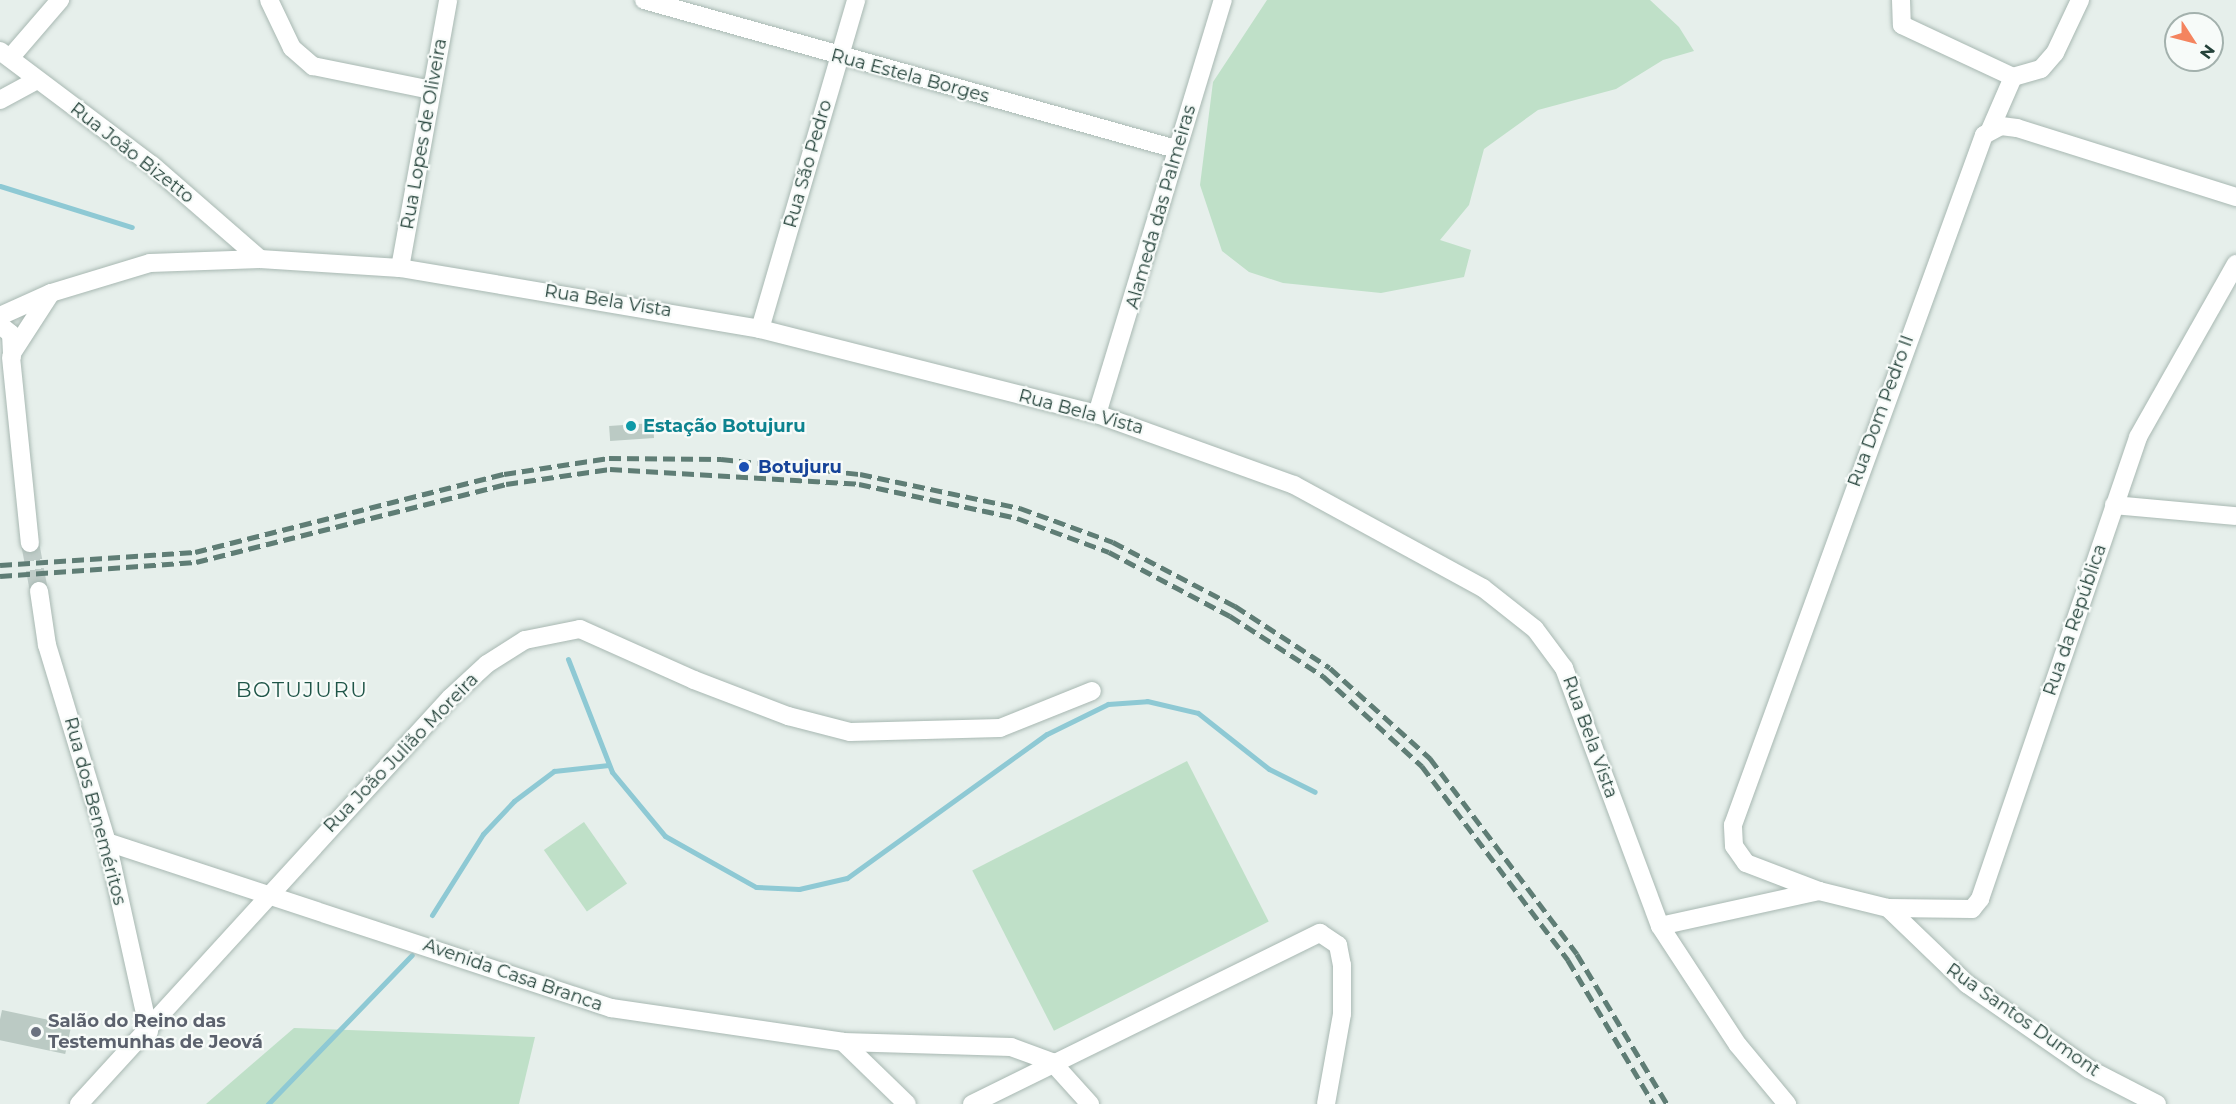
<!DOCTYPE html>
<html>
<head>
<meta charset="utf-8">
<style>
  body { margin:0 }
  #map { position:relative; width:2236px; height:1104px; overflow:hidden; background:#e6efeb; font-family:Montserrat,sans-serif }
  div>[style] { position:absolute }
  .green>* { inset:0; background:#bfe0c8; transform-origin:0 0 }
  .stream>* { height:5px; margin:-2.5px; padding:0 2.5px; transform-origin:2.5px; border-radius:2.5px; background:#8ec9d4 }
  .building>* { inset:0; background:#bbcac4; transform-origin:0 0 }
  .minor-tunnel>* { height:18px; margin-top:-9px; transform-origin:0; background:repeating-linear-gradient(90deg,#bfccc8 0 18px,transparent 0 27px) }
  .roads { filter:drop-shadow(0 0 2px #a8b8b2) drop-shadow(0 0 2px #a8b8b2) }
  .minor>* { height:18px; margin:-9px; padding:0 9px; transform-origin:9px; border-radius:9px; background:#fff }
  .rail>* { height:4.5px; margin-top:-2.25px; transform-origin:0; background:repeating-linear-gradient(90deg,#5f7d75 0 12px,transparent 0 18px) }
  .dots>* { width:16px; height:16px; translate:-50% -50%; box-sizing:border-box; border:3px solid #f7fbf9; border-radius:50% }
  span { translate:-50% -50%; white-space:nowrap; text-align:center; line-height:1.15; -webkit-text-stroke:4.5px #f7fbf9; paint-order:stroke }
  .street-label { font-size:18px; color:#24423a }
  .culture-label { font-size:18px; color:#0d838f; font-weight:700 }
  .left { translate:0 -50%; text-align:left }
  .transit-label { font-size:18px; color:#164399; font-weight:700 }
  .worship-label { font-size:18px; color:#5b616d; font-weight:700 }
  .quarter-label { font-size:21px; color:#1f5548; letter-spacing:1.5px }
  .north { position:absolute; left:2164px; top:12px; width:60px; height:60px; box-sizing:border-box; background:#f7fbf9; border:2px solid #a3b1ad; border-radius:50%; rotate:126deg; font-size:16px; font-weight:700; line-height:24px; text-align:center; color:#24423a }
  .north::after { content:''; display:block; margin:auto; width:21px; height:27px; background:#f4845f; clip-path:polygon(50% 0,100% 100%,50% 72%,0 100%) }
</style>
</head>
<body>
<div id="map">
  <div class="green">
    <div style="clip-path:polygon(1267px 0,1650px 0,1679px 27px,1694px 51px,1663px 60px,1616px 89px,1538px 110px,1484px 149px,1469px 205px,1440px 240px,1471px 250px,1464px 277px,1381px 293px,1283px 283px,1249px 272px,1222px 251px,1200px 185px,1213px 82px)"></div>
    <div style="left:1187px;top:761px;width:180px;height:241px;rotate:63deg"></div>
    <div style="left:584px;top:822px;width:75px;height:49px;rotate:55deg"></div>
    <div style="clip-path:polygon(294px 1028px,295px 1028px,535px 1037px,519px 1104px,206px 1104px)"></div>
  </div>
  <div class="stream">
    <div style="left:0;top:186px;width:138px;rotate:17.3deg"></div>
    <div style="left:568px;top:659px;width:121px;rotate:68.7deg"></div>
    <div style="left:612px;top:772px;width:83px;rotate:50.4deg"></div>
    <div style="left:665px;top:836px;width:104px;rotate:29.3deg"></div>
    <div style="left:756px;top:887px;width:43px;rotate:2.7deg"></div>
    <div style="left:799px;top:889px;width:49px;rotate:-12.9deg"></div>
    <div style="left:847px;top:878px;width:246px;rotate:-35.8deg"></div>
    <div style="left:1047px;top:734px;width:68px;rotate:-26.2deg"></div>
    <div style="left:1108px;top:704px;width:39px;rotate:-4deg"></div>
    <div style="left:1147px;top:701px;width:52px;rotate:13.2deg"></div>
    <div style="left:1198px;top:713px;width:90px;rotate:38.3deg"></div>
    <div style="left:1269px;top:769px;width:51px;rotate:26.6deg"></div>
    <div style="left:432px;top:915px;width:96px;rotate:-57.8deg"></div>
    <div style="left:483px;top:834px;width:45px;rotate:-46.8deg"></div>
    <div style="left:514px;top:801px;width:50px;rotate:-36.9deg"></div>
    <div style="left:554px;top:771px;width:55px;rotate:-6.2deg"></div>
    <div style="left:268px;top:1104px;width:207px;rotate:-46deg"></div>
  </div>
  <div class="building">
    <div style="left:653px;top:423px;width:15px;height:44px;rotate:86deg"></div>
    <div style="left:2px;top:1010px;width:71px;height:30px;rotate:12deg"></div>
  </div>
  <div class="minor-tunnel">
    <div style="left:30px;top:543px;width:49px;rotate:79.4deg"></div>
  </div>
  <div class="roads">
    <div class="minor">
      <div style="left:269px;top:0;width:53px;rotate:64.4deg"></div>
      <div style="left:292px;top:48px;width:28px;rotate:41deg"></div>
      <div style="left:313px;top:66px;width:120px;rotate:11.5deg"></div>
      <div style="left:644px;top:0;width:552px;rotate:15.65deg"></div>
      <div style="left:1901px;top:0;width:25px;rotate:88deg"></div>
      <div style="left:1902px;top:25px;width:123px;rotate:25.1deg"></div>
      <div style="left:0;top:51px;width:190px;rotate:36.9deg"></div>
      <div style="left:152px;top:165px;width:143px;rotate:41deg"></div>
      <div style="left:10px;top:58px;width:77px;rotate:-49.2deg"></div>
      <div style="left:0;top:100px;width:42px;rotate:-28.4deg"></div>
      <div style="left:1990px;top:130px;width:58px;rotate:-66.5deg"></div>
      <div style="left:2013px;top:77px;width:29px;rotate:-16deg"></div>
      <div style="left:2041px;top:69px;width:21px;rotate:-49deg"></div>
      <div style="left:2055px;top:53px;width:59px;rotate:-64.7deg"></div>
      <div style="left:400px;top:268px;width:272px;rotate:-79.8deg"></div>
      <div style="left:0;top:316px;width:56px;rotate:-24.3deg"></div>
      <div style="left:51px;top:293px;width:103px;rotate:-16.9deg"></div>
      <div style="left:150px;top:263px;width:110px;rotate:-2.1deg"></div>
      <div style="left:260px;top:259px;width:140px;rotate:3.7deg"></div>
      <div style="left:400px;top:268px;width:365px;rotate:9.6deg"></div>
      <div style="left:760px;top:329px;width:348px;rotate:14.2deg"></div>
      <div style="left:1097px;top:414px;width:209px;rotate:19.8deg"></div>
      <div style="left:1294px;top:485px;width:215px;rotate:28.6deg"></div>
      <div style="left:1483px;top:588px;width:66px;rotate:38.3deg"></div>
      <div style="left:1535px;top:629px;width:49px;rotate:53.4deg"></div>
      <div style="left:1564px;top:668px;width:275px;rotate:69.6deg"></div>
      <div style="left:1660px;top:926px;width:142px;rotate:56.8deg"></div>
      <div style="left:1738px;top:1045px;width:77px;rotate:50.3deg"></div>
      <div style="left:0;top:325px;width:14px;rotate:39deg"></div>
      <div style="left:11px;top:334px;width:22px;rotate:87deg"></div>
      <div style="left:760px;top:329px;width:343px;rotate:-73.7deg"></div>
      <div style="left:14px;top:350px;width:68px;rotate:-57deg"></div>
      <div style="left:11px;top:357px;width:187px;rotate:84.2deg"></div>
      <div style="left:1097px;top:414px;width:433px;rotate:-73.1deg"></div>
      <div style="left:2114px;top:505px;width:122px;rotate:5.2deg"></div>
      <div style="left:39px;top:591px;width:55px;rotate:81.6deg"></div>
      <div style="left:47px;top:645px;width:206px;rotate:73.1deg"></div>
      <div style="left:107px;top:842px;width:194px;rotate:77.5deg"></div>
      <div style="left:107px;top:842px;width:531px;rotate:18.23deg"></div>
      <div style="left:611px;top:1008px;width:234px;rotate:8.3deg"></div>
      <div style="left:843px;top:1042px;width:168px;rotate:1.7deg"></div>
      <div style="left:1011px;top:1047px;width:44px;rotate:20.1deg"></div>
      <div style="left:1052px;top:1062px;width:57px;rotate:47.9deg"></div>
      <div style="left:1888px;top:908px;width:84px;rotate:0.7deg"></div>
      <div style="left:1972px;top:909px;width:13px;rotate:-51deg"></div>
      <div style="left:1980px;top:899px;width:488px;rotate:-71.1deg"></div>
      <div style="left:2138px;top:437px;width:199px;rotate:-60.5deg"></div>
      <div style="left:1660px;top:926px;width:163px;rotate:-12.4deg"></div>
      <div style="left:843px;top:1042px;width:89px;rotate:44.1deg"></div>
      <div style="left:79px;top:1104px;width:550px;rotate:-47.58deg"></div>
      <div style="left:450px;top:698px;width:50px;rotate:-42.6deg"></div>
      <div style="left:487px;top:664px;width:45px;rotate:-32.3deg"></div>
      <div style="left:525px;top:640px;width:56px;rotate:-11.3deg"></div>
      <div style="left:580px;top:629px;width:125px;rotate:24.1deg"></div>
      <div style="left:694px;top:680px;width:101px;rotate:21deg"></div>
      <div style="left:788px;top:716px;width:64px;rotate:14.5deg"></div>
      <div style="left:850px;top:732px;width:150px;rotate:-1.5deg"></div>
      <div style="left:1000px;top:728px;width:99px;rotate:-21.9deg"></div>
      <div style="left:972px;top:1104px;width:388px;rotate:-26.2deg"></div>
      <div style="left:1320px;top:933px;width:22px;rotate:34deg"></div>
      <div style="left:1338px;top:945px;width:20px;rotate:79deg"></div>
      <div style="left:1342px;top:965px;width:49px;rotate:90deg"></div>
      <div style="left:1342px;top:1014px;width:91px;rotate:100.1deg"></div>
      <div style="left:2157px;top:1104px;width:76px;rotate:-152.8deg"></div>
      <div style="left:2089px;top:1069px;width:149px;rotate:-145.1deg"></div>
      <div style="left:1967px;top:984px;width:110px;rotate:-136.1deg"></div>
      <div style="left:1888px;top:908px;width:71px;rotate:-166.2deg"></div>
      <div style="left:1819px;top:891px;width:78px;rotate:-159deg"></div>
      <div style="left:1746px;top:863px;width:21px;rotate:-125deg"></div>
      <div style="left:1734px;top:846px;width:21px;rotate:-93deg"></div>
      <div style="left:1733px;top:825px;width:734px;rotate:-70.01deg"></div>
      <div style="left:1984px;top:135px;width:19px;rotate:-28deg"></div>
      <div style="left:2001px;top:126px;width:16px;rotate:7deg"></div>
      <div style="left:2017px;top:128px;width:230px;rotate:17.5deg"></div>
    </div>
  </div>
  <div class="rail">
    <div style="left:0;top:565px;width:195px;rotate:-3.8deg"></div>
    <div style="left:195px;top:552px;width:319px;rotate:-14.2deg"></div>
    <div style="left:504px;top:474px;width:106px;rotate:-8.7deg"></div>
    <div style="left:609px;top:458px;width:112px;rotate:0.5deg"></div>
    <div style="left:721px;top:459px;width:140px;rotate:6.2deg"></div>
    <div style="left:860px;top:474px;width:164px;rotate:12deg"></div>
    <div style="left:1020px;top:508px;width:99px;rotate:20.1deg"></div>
    <div style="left:1113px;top:542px;width:138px;rotate:27.7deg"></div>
    <div style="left:1235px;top:606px;width:113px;rotate:33.1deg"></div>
    <div style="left:1330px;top:668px;width:135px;rotate:42deg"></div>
    <div style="left:1430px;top:758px;width:245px;rotate:53.1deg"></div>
    <div style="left:1577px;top:954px;width:175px;rotate:59deg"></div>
    <div style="left:0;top:576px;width:196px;rotate:-4.1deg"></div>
    <div style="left:196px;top:562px;width:320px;rotate:-14.1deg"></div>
    <div style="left:506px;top:484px;width:105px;rotate:-8.2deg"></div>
    <div style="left:610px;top:469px;width:249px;rotate:3.4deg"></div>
    <div style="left:859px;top:484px;width:162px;rotate:12.1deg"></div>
    <div style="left:1017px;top:518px;width:98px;rotate:20.3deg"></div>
    <div style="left:1109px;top:552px;width:137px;rotate:27.9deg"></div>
    <div style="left:1230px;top:616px;width:111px;rotate:32.8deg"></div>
    <div style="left:1323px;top:676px;width:134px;rotate:42.3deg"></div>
    <div style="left:1422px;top:766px;width:243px;rotate:53deg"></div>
    <div style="left:1568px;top:960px;width:168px;rotate:59.2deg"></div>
  </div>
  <div class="dots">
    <div style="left:631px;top:426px;background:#0f9aa8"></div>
    <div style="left:744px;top:467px;background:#1a4fb4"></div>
    <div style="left:36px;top:1032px;background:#6b7280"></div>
  </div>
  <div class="street-label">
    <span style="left:910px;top:76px;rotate:15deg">Rua Estela Borges</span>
    <span style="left:424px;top:134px;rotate:-80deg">Rua Lopes de Oliveira</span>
    <span style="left:132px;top:153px;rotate:38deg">Rua João Bizetto</span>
    <span style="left:808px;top:164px;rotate:-74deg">Rua São Pedro</span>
    <span style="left:1161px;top:207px;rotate:-74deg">Alameda das Palmeiras</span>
    <span style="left:608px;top:301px;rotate:9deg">Rua Bela Vista</span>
    <span style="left:1881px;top:411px;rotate:-70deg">Rua Dom Pedro II</span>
    <span style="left:1081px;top:412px;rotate:15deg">Rua Bela Vista</span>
    <span style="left:2075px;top:620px;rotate:-71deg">Rua da República</span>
    <span style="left:1590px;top:737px;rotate:70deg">Rua Bela Vista</span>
    <span style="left:401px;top:753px;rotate:-46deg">Rua João Julião Moreira</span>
    <span style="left:95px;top:811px;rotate:75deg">Rua dos Beneméritos</span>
    <span style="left:513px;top:975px;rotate:19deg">Avenida Casa Branca</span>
    <span style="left:2023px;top:1020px;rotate:35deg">Rua Santos Dumont</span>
  </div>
  <div class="culture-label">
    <span class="left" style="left:643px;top:426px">Estação Botujuru</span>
  </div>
  <div class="transit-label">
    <span class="left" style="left:758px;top:467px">Botujuru</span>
  </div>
  <div class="worship-label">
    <span class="left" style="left:48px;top:1032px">Salão do Reino das<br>Testemunhas de Jeová</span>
  </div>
  <div class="quarter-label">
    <span style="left:302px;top:690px">BOTUJURU</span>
  </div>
  <div class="north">N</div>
</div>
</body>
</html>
